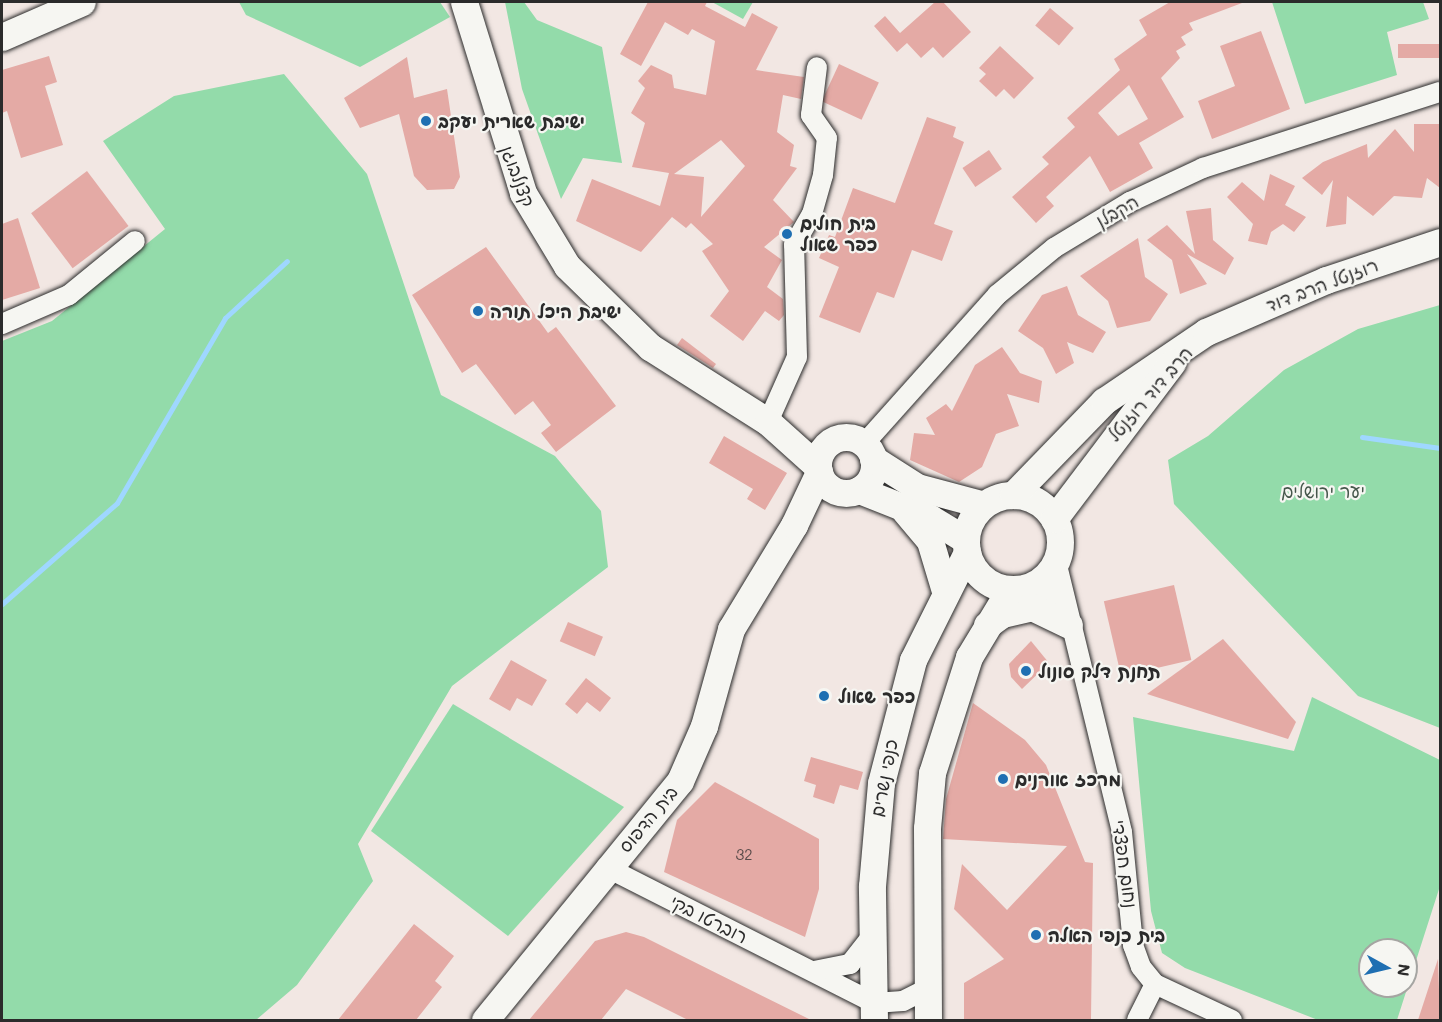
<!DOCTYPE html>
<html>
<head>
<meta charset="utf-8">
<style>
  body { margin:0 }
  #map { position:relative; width:1442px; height:1022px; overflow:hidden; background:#f2e7e3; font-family:Mali,"Playpen Sans Hebrew",sans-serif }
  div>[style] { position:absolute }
  .green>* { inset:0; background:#93dbaa }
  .stream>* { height:5px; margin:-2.5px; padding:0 2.5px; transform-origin:2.5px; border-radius:2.5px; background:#9fd7ff }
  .building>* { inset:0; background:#e4aaa5; transform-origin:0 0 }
  .roads { filter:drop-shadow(0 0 2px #2b2b2b) drop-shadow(0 0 2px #2b2b2b) }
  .street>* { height:20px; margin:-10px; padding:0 10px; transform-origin:10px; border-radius:10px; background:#f6f6f2 }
  .secondary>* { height:27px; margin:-13.5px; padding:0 13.5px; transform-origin:13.5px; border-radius:13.5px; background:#f6f6f2 }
  .secondary>.ring { margin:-13.5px; padding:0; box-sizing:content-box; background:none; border:27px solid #f6f6f2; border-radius:50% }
  .dots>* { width:16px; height:16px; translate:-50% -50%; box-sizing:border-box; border:3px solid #f6f6f2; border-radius:50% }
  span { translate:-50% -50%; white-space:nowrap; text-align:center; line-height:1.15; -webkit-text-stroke:4.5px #f6f6f2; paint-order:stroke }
  .number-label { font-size:15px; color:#594b4a }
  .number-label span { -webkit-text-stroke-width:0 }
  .poi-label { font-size:18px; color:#2b2b2b; font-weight:700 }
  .left { translate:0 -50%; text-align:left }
  .street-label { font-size:18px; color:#2b2b2b }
  .park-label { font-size:18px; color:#45574b }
  .frame { position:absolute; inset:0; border:3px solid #2b2b2b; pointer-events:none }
  .north { position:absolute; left:1358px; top:938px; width:60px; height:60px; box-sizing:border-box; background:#f6f6f2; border:2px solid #a5a5a2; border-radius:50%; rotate:98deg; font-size:16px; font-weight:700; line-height:24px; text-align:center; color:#2b2b2b }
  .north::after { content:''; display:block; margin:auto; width:21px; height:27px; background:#1f6fb2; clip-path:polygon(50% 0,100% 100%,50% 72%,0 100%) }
</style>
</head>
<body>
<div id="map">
  <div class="green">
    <div style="clip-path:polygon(239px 2px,440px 2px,450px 17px,360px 67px,246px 15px)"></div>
    <div style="clip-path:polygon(505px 2px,524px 2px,537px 20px,602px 47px,622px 163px,583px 158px,561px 199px,522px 89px)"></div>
    <div style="clip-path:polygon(712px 2px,753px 2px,743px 19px)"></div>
    <div style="clip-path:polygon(1272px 2px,1423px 2px,1429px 19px,1387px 32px,1397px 75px,1305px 104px)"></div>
    <div style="clip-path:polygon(284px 74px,367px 174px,441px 395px,555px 456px,601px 511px,608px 567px,452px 686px,358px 844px,373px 881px,297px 985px,256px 1020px,2px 1020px,2px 341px,52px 321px,165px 229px,103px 141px,174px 96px)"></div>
    <div style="clip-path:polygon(1440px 305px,1440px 728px,1358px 696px,1174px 504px,1168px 460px,1208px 436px,1284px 370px,1358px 329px)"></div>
    <div style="clip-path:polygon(evenodd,1312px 697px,1440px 760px,1440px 886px,1397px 1020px,1318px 1020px,1185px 968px,1162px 953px,1151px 911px,1133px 717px,1294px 751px,1312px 697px,1370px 950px,1406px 950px,1406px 986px,1370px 986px,1370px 950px)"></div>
    <div style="clip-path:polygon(453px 704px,624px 807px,508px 936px,371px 831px)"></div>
  </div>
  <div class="stream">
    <div style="left:1362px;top:437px;width:79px;rotate:8deg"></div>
    <div style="left:2px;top:604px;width:153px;rotate:-41.3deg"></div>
    <div style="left:117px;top:503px;width:214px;rotate:-59.7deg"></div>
    <div style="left:225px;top:318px;width:84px;rotate:-42.6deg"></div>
  </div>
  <div class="building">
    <div style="clip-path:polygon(evenodd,648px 2px,707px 2px,705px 6px,745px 27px,752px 13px,778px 27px,756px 70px,804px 77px,801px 99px,783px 95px,777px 132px,794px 145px,790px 166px,797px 168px,773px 200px,794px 222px,764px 247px,782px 260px,767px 287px,783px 299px,784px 315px,779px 321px,765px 311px,743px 341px,710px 316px,729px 291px,702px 251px,713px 244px,691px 223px,686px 228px,672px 217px,641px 252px,576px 221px,592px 179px,660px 206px,669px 173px,632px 167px,645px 123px,631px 113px,645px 88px,638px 81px,651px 65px,672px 75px,674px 88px,706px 95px,715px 41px,692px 29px,688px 35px,665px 22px,641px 66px,620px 54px,648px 2px,721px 140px,745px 166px,701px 217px,704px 177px,674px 174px,721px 140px)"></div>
    <div style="clip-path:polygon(935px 2px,943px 2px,971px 32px,943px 58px,933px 47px,921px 58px,907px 43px,897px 52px,874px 26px,885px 16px,900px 33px)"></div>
    <div style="clip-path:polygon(evenodd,1170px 2px,1242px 3px,1189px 23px,1193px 30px,1181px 37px,1186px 45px,1176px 51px,1180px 58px,1161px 78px,1184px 117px,1139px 143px,1153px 168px,1110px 192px,1090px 156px,1046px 197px,1054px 206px,1036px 223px,1012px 197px,1049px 164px,1042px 157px,1075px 127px,1067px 118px,1120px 70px,1114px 59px,1147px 35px,1139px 20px,1170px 2px,1129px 85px,1148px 119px,1118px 136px,1098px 113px,1129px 85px)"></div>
    <div style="left:1050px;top:8px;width:31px;height:23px;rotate:40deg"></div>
    <div style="clip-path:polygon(1261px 31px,1290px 109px,1212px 139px,1198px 101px,1235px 86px,1220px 46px)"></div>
    <div style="left:1440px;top:44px;width:14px;height:42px;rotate:90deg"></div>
    <div style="clip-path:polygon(1000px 46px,1034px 78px,1014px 99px,1004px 89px,996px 97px,979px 81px,986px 74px,979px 68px)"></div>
    <div style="clip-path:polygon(49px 56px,57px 82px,45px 86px,63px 145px,21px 158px,7px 111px,2px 113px,2px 70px)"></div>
    <div style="clip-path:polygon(407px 57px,414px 98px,447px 89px,460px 177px,454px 189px,427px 190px,414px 176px,399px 114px,360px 128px,344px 98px)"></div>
    <div style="left:839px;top:64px;width:44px;height:41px;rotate:25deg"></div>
    <div style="clip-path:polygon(927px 117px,956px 127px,953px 137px,964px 142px,934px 224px,953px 231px,942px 261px,912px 250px,894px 298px,877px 292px,860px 333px,819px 317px,839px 267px,819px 258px,829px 235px,835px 237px,853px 188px,895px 203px)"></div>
    <div style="clip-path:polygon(1414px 124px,1440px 124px,1440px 188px,1427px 178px,1422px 198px,1394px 196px,1373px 216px,1347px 196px,1346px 224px,1326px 227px,1333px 180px,1322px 195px,1302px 178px,1323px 162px,1367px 144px,1368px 158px,1395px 129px,1414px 152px)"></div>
    <div style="left:989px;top:150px;width:23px;height:32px;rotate:56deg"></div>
    <div style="left:87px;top:171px;width:69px;height:70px;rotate:53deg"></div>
    <div style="clip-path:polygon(1270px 174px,1295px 186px,1285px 205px,1306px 217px,1294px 232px,1283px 224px,1271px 232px,1267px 245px,1248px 241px,1253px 224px,1227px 197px,1242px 182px,1264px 201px)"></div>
    <div style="clip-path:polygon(1211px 208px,1213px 240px,1234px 258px,1225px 275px,1187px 254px,1207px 284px,1180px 294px,1172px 260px,1147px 240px,1167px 225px,1195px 254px,1186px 211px)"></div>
    <div style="clip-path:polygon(18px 218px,40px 288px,2px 300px,2px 224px)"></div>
    <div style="clip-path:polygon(1138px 238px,1145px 277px,1168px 294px,1150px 321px,1117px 328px,1108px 301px,1080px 276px)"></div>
    <div style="clip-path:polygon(486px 247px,548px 333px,556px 327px,616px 406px,556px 452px,541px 433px,551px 425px,533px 401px,515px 415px,476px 364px,462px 373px,412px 295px)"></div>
    <div style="clip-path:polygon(1067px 286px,1078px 315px,1106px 332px,1093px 353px,1067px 342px,1074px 363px,1056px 374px,1043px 348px,1018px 331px,1042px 295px)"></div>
    <div style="clip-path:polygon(682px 338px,716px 364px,713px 368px,677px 345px)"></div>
    <div style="clip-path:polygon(1002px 347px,1020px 373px,1042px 381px,1039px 403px,1007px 394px,1019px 426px,996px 434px,982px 467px,959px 482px,910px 460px,914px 433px,935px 435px,926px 418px,946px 404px,952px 411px,975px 365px)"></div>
    <div style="clip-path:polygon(724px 436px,787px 473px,765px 510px,747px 499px,753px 489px,709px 463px)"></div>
    <div style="left:1174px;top:585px;width:77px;height:72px;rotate:77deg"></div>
    <div style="left:568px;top:622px;width:38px;height:21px;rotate:23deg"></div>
    <div style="clip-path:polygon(1223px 639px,1296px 722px,1288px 739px,1147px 694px)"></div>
    <div style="clip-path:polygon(1031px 641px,1049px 663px,1022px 689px,1011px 677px,1009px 664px)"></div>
    <div style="clip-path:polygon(511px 660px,547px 680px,532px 706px,517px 698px,510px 711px,489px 699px)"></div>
    <div style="clip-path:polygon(586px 678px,611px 698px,600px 712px,587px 702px,577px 714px,565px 704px)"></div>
    <div style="clip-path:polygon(973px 703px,1025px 740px,1046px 765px,1085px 862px,1093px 863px,1091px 1020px,964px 1020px,964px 983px,1004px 959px,954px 909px,962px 864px,1007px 910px,1067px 846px,943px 839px,946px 799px)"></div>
    <div style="clip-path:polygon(811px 757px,863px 772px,858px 790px,840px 785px,834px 804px,813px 797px,816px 785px,804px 781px)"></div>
    <div style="clip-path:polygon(715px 782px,819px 839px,819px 889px,805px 937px,664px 872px,677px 820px)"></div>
    <div style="clip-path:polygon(414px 924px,454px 956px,435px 981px,442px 987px,416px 1020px,338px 1020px)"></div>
    <div style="clip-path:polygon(626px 932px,644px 937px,811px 1020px,688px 1020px,626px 989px,601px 1020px,529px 1020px,595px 941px)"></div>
    <div style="clip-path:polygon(1438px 959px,1440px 1020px,1418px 1020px)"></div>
  </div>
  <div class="roads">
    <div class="street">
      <div style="left:2px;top:324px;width:73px;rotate:-23.4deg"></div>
      <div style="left:69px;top:295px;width:85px;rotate:-39.3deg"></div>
      <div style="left:768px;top:422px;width:71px;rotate:-66deg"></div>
      <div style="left:797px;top:357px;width:112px;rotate:-91.5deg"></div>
      <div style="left:794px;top:245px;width:36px;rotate:-60deg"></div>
      <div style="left:812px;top:214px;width:41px;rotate:-74.2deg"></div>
      <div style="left:823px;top:175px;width:37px;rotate:-84deg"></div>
      <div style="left:827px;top:138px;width:28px;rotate:-125deg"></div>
      <div style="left:811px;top:115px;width:48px;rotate:-82.9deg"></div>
      <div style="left:864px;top:444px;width:200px;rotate:-48.2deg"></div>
      <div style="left:997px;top:295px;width:74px;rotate:-39.5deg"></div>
      <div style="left:1054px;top:248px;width:89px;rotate:-31.2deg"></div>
      <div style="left:1130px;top:202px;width:81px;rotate:-25deg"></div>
      <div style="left:1203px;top:168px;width:249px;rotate:-17.8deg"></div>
      <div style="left:1056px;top:561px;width:279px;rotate:76.3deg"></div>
      <div style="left:1122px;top:832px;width:114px;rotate:84.4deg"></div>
      <div style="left:1133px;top:945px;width:23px;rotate:70deg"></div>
      <div style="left:1141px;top:967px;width:22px;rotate:51deg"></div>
      <div style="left:1155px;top:984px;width:85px;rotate:25.1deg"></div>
      <div style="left:1033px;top:585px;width:19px;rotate:28deg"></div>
      <div style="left:1050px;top:594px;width:32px;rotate:58deg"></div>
      <div style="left:606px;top:867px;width:301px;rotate:26.9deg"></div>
      <div style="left:874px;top:1003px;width:29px;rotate:-4deg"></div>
      <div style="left:903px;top:1001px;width:28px;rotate:-27deg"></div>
      <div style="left:814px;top:971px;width:37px;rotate:-11deg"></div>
      <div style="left:850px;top:964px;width:37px;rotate:-52deg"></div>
      <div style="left:1137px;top:1020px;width:40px;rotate:-63.4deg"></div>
    </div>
    <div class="secondary">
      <div style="left:464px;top:2px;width:200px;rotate:72.8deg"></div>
      <div style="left:523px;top:193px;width:85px;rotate:58.9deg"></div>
      <div style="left:567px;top:266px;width:116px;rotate:44.3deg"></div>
      <div style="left:650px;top:347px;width:140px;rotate:32.4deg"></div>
      <div style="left:768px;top:422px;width:67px;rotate:42deg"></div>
      <div style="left:2px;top:37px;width:87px;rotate:-23.6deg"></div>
      <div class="ring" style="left:818px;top:437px;width:29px;height:29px"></div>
      <div style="left:873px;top:459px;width:52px;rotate:32.5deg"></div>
      <div style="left:917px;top:487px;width:69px;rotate:15deg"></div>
      <div style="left:859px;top:490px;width:76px;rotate:21.5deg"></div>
      <div style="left:930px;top:518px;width:42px;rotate:31.4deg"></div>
      <div class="ring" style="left:966px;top:495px;width:67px;height:67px"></div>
      <div style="left:1013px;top:495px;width:131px;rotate:-45.9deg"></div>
      <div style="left:1104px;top:401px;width:123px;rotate:-34.1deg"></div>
      <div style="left:1206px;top:332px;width:131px;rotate:-23.4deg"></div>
      <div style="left:1326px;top:280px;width:120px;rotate:-18.4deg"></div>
      <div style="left:905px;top:511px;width:39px;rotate:50deg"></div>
      <div style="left:930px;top:541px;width:52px;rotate:73.3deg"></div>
      <div style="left:1054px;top:519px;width:196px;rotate:-52.9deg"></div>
      <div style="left:987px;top:625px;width:19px;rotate:-36deg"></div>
      <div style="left:1002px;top:614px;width:31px;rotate:-13deg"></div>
      <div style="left:1032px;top:607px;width:41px;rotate:25.9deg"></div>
      <div style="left:485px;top:1020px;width:308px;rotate:-50.8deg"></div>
      <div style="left:680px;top:781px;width:60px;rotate:-66.4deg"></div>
      <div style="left:704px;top:726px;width:101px;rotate:-74.4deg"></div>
      <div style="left:731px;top:629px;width:122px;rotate:-58.8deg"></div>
      <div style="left:794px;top:525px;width:59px;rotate:-64.7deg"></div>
      <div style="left:874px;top:1020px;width:134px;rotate:-90.9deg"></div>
      <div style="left:872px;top:886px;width:103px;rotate:-85deg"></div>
      <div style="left:881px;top:783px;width:127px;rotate:-75.4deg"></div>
      <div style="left:913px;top:660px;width:121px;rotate:-63.4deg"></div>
      <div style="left:928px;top:1020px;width:192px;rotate:-90.3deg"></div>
      <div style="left:927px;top:828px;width:55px;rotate:-84.8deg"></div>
      <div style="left:932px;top:773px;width:122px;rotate:-72.3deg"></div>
      <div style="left:969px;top:657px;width:79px;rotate:-58.9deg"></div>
    </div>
  </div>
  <div class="dots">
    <div style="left:426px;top:121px;background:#1f6fb2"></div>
    <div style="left:787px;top:234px;background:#1f6fb2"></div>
    <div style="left:478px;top:311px;background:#1f6fb2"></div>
    <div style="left:1026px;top:671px;background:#1f6fb2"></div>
    <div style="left:824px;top:696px;background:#1f6fb2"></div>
    <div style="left:1003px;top:779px;background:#1f6fb2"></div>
    <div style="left:1036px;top:935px;background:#1f6fb2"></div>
  </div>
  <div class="number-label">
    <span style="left:744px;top:855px">32</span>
  </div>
  <div class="poi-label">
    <span class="left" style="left:438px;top:121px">ישיבת שארית יעקב</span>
    <span class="left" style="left:800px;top:234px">בית חולים<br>כפר שאול</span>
    <span class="left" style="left:490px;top:311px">ישיבת היכל תורה</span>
    <span class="left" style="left:1038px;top:671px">תחנת דלק סונול</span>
    <span class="left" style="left:838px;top:696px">כפר שאול</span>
    <span class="left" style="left:1015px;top:779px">מרכז אורנים</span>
    <span class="left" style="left:1048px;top:935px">בית כנפי האלה</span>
  </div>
  <div class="street-label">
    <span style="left:518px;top:176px;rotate:69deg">קצנלבוגן</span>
    <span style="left:1117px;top:211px;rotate:-30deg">הקבלן</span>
    <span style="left:1322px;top:285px;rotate:-21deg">רוזנטל הרב דוד</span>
    <span style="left:1150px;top:394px;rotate:-49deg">הרב דוד רוזנטל</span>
    <span style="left:884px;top:778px;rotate:-79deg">כנפי נשרים</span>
    <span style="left:648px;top:819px;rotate:-50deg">בית הדפוס</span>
    <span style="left:1125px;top:864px;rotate:82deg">נחום חפצדי</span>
    <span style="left:709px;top:919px;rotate:27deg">רוברטו בקי</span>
  </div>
  <div class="park-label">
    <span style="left:1323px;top:491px">יער ירושלים</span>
  </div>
  <div class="frame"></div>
  <div class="north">N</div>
</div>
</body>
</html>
